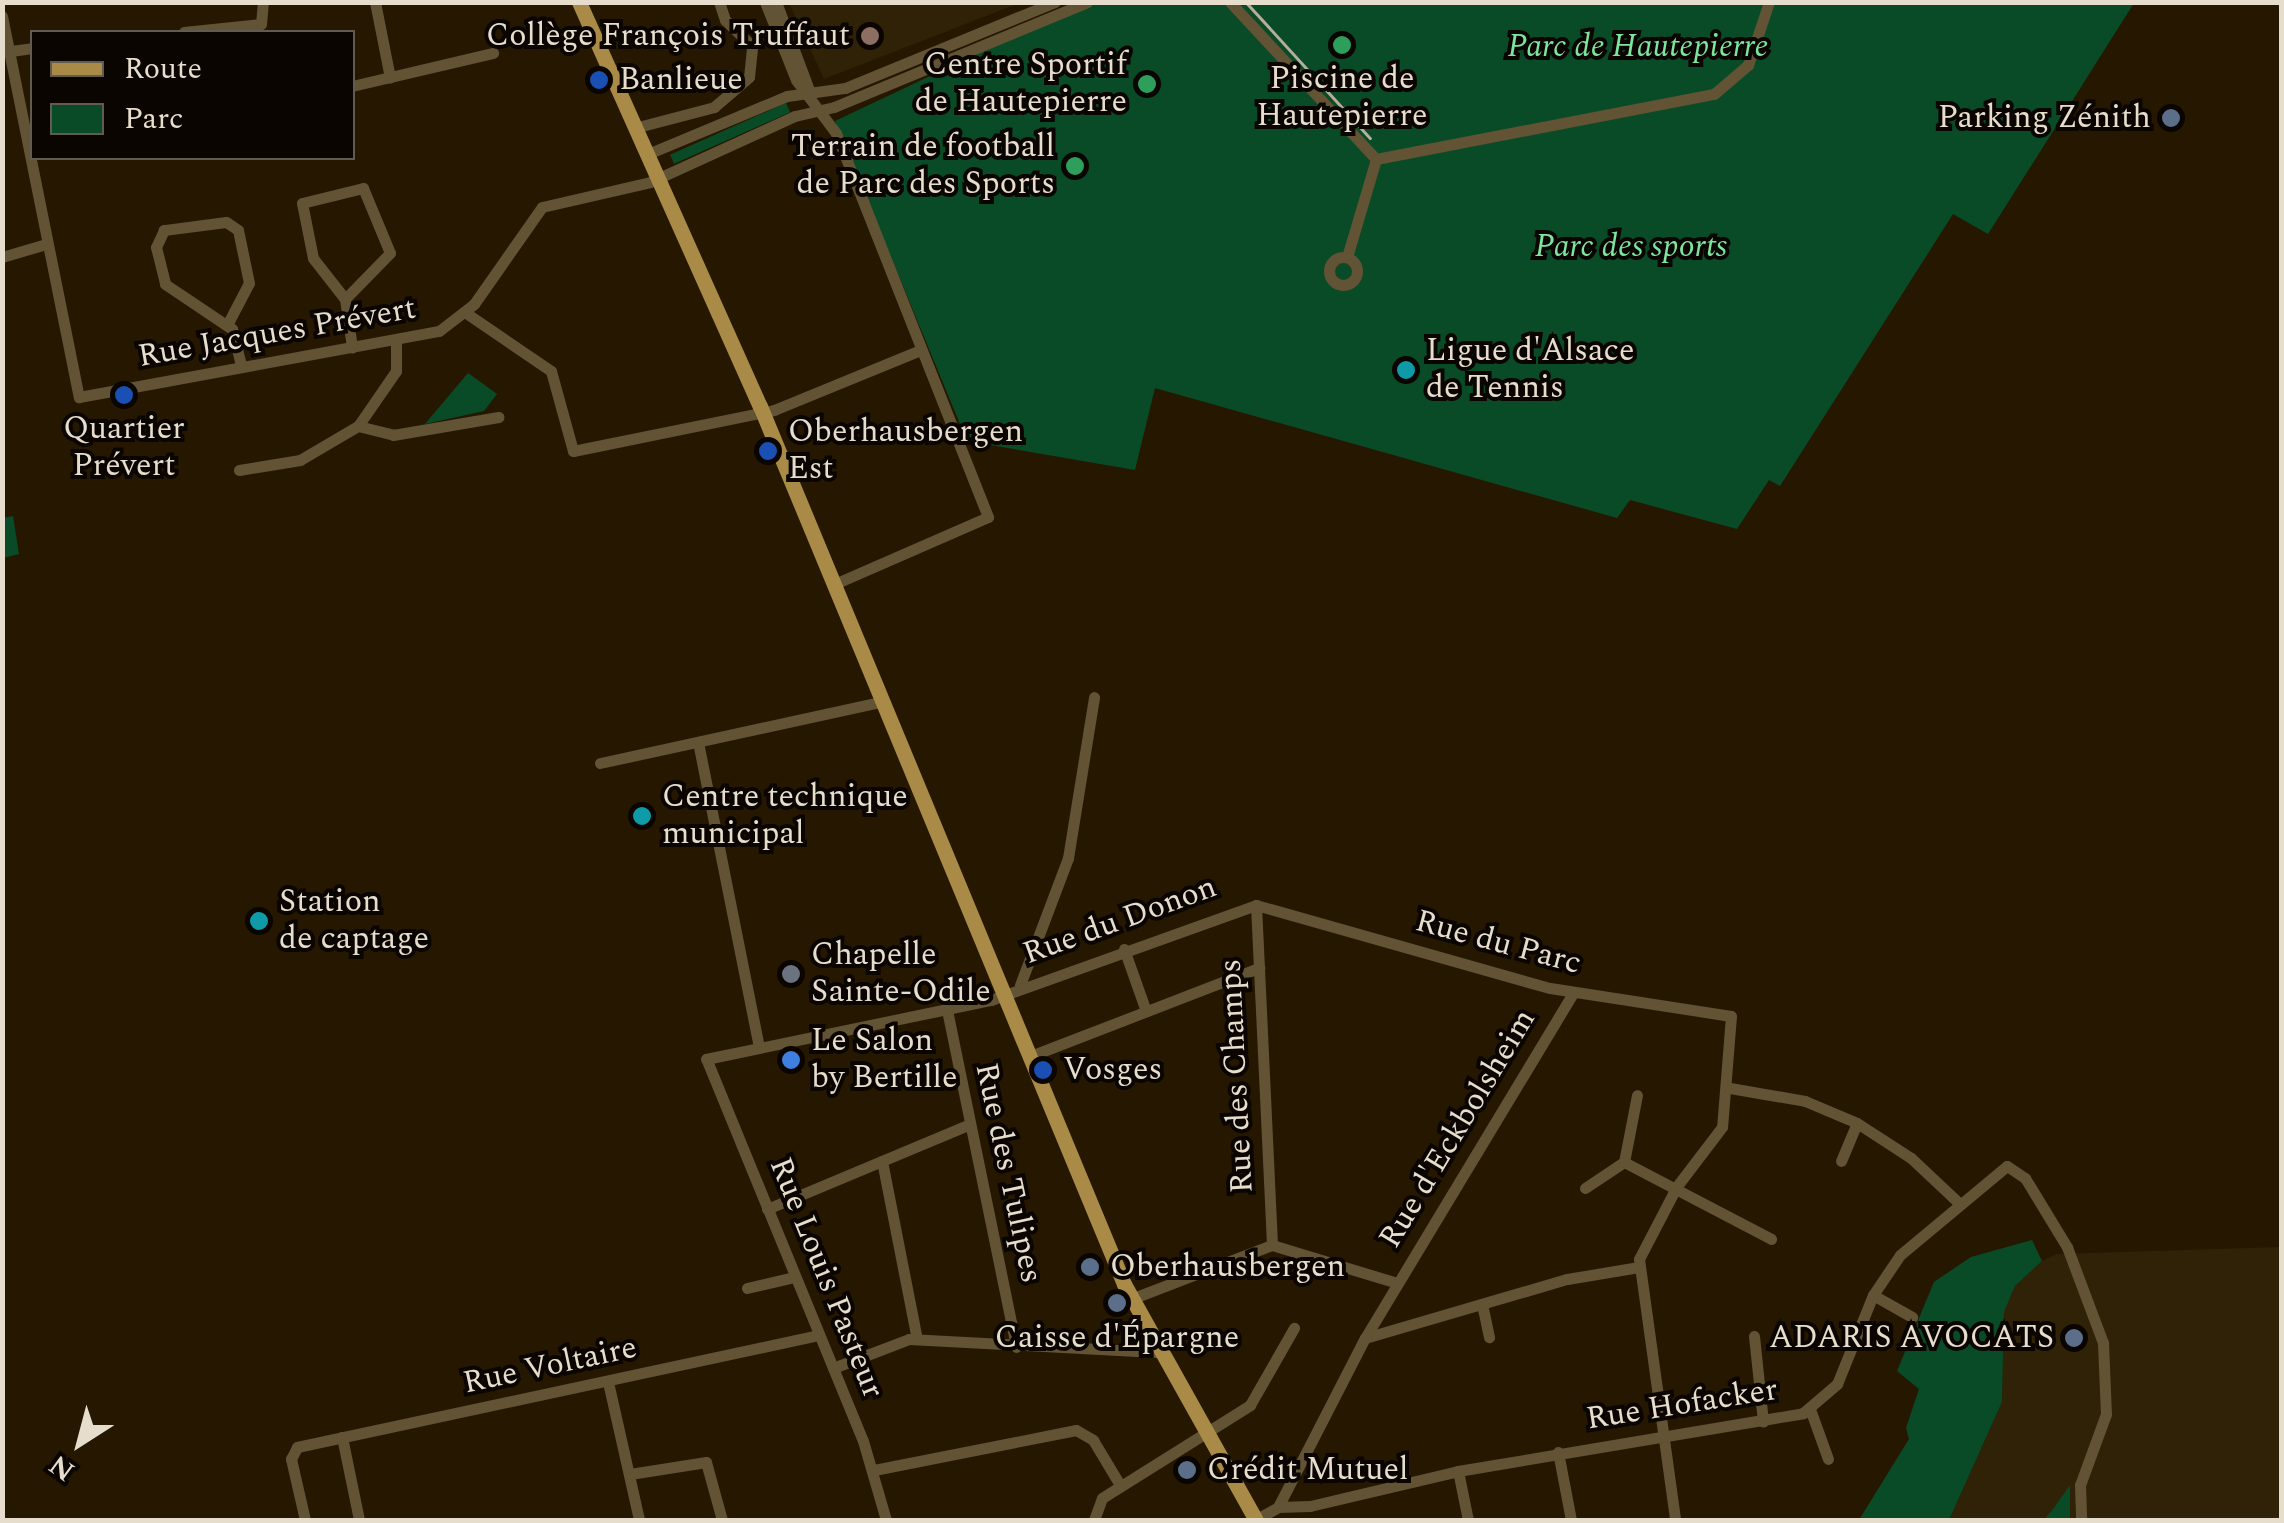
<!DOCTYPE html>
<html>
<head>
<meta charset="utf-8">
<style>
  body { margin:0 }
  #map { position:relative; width:2284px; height:1523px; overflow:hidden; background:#261800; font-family:Spectral,serif }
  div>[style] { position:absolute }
  .built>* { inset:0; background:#302207 }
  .green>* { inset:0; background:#0a4b27; transform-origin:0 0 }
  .minor>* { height:11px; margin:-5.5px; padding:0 5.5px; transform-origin:5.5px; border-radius:5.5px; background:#615334 }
  .minor>.ring { margin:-5.5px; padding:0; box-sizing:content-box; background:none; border:11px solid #615334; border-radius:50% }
  .major>* { height:15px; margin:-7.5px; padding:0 7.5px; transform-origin:7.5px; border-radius:7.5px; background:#a98b47 }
  .tram>* { height:2.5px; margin:-1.25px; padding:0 1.25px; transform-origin:1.25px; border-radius:1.25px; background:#b7ad9b }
  .dots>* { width:28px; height:28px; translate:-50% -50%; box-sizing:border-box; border:5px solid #0a0500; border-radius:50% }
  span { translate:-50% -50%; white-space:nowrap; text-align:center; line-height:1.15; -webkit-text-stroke:8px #0a0500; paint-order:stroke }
  .poi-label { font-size:32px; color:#e6ddcd }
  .right { translate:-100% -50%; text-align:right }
  .left { translate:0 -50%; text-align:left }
  .park-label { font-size:32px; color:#7ce69f; font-style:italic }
  .street-label { font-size:32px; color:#e6ddcd }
  .frame { position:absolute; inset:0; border:5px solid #e6ddcd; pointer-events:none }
  .legend { position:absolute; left:30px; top:30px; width:325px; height:130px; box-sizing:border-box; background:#0a0500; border:2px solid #625b52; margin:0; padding:12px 18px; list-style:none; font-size:30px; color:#e6ddcd }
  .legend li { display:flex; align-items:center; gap:20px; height:50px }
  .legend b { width:50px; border:2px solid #625b52 }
  .north { position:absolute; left:30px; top:1393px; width:100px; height:100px; -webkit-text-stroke:8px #0a0500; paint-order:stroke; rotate:216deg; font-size:28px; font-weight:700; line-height:40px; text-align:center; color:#e6ddcd }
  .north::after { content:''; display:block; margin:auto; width:35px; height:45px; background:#e6ddcd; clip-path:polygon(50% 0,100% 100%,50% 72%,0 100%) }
</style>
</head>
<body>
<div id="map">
  <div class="built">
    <div style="clip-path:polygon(789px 3px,1019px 3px,824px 79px)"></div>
    <div style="clip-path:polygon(2281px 1247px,2281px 1520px,1949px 1520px,2002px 1402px,2004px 1312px,2015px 1286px,2042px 1261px,2057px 1254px)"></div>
  </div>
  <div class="green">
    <div style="clip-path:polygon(1085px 3px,2134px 3px,1988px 234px,1953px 214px,1780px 486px,1769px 480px,1737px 529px,1630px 500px,1617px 518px,1155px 388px,1135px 470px,967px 441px,835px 121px)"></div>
    <div style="left:786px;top:103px;width:10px;height:127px;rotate:66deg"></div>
    <div style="clip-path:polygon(468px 373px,497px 394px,484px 411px,425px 424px)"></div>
    <div style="clip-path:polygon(13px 516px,19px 554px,3px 558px,3px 518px)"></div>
    <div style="clip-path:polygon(2032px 1240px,2042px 1261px,2015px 1286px,2004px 1312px,2002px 1402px,1949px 1520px,1859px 1520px,1909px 1439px,1906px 1428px,1919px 1389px,1897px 1371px,1934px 1282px,1971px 1257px)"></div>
    <div style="clip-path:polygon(2070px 1485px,2070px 1520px,2044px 1520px,2053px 1509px)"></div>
  </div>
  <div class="minor">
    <div style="left:375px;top:2px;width:77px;rotate:78.8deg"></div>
    <div style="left:765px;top:2px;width:84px;rotate:68.3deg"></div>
    <div style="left:796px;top:80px;width:66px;rotate:53deg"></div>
    <div style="left:836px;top:133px;width:413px;rotate:68.4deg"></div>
    <div style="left:988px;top:517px;width:170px;rotate:156.4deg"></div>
    <div style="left:776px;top:2px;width:99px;rotate:69.4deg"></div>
    <div style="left:1230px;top:2px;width:214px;rotate:47.1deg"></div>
    <div style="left:1376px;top:159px;width:344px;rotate:-10.9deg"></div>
    <div style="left:1714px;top:94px;width:45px;rotate:-40.5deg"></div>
    <div style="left:1748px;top:65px;width:66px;rotate:-71.6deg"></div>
    <div style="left:2px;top:16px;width:389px;rotate:78.6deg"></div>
    <div style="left:79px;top:397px;width:366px;rotate:-10.4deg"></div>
    <div style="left:439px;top:331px;width:44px;rotate:-37.6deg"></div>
    <div style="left:474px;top:304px;width:118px;rotate:-55deg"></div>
    <div style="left:542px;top:207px;width:111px;rotate:-13deg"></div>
    <div style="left:650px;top:182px;width:159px;rotate:-24.5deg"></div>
    <div style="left:795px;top:116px;width:40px;rotate:-13deg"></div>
    <div style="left:834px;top:107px;width:274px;rotate:-22.5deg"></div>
    <div style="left:184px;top:32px;width:77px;rotate:-5.9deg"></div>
    <div style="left:261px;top:24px;width:22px;rotate:-85deg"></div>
    <div style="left:11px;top:51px;width:21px;rotate:-8deg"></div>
    <div style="left:352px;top:86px;width:145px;rotate:-13.2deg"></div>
    <div style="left:638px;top:127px;width:79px;rotate:-14.7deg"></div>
    <div style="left:714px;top:107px;width:46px;rotate:-40.6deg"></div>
    <div style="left:749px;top:77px;width:31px;rotate:-84deg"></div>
    <div style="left:752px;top:46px;width:37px;rotate:-136deg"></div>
    <div style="left:725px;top:20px;width:19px;rotate:-108deg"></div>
    <div style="left:650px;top:153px;width:148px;rotate:-22.6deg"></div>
    <div style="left:787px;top:96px;width:59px;rotate:-7.9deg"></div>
    <div style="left:845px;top:88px;width:227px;rotate:-22.3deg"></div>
    <div style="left:2px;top:257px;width:46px;rotate:-16.5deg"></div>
    <div style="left:1347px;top:257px;width:102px;rotate:-73.5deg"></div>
    <div class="ring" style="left:1329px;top:257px;width:17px;height:17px"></div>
    <div style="left:345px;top:299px;width:52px;rotate:-128deg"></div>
    <div style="left:313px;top:258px;width:56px;rotate:-101.3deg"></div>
    <div style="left:302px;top:203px;width:63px;rotate:-13.8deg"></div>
    <div style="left:363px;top:188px;width:70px;rotate:67.4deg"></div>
    <div style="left:390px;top:253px;width:64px;rotate:134.4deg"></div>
    <div style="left:345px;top:299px;width:49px;rotate:81.7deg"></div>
    <div style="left:466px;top:313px;width:103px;rotate:34.3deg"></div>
    <div style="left:551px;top:371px;width:83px;rotate:74.6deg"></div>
    <div style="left:573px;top:451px;width:205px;rotate:-11.5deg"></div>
    <div style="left:774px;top:410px;width:158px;rotate:-22.3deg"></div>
    <div style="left:227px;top:325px;width:47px;rotate:-62.4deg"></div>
    <div style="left:249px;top:283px;width:54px;rotate:-101.7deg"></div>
    <div style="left:238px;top:230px;width:14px;rotate:-146deg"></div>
    <div style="left:226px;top:222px;width:63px;rotate:172.6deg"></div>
    <div style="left:164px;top:230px;width:19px;rotate:115deg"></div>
    <div style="left:156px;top:247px;width:38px;rotate:76deg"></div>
    <div style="left:165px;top:284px;width:81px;rotate:33.9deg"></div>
    <div style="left:232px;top:329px;width:38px;rotate:76deg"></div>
    <div style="left:358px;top:426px;width:67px;rotate:-55.4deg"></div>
    <div style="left:396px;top:371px;width:30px;rotate:-90deg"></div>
    <div style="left:239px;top:470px;width:62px;rotate:-9.3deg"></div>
    <div style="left:300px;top:460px;width:67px;rotate:-30.4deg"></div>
    <div style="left:358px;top:426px;width:36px;rotate:14deg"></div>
    <div style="left:393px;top:435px;width:107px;rotate:-9.7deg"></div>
    <div style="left:698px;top:742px;width:310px;rotate:78.7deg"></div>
    <div style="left:600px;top:763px;width:286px;rotate:-12.3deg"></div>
    <div style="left:1256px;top:905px;width:340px;rotate:87.3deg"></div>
    <div style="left:1124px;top:949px;width:66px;rotate:70.5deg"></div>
    <div style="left:1020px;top:985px;width:136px;rotate:-69.3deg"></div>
    <div style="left:1068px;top:858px;width:163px;rotate:-80.8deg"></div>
    <div style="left:947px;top:1010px;width:344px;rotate:78.4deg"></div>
    <div style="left:1028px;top:1057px;width:248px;rotate:-21.1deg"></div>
    <div style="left:1730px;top:1088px;width:76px;rotate:9.8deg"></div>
    <div style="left:1805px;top:1101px;width:56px;rotate:22.9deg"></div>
    <div style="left:1857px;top:1123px;width:64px;rotate:32.9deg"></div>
    <div style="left:1911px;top:1158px;width:66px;rotate:43.2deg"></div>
    <div style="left:882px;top:1161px;width:181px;rotate:78.9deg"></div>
    <div style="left:1841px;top:1161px;width:41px;rotate:-67.2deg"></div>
    <div style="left:1624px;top:1162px;width:68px;rotate:-79deg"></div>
    <div style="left:1585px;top:1188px;width:47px;rotate:-33.7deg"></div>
    <div style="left:1624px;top:1162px;width:166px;rotate:27.6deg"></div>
    <div style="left:767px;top:1209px;width:218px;rotate:-22.7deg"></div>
    <div style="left:747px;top:1288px;width:48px;rotate:-13.2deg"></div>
    <div style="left:1873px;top:1295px;width:45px;rotate:29.4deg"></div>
    <div style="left:1131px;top:1299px;width:151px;rotate:-21deg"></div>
    <div style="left:1272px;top:1245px;width:131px;rotate:16.9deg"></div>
    <div style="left:1482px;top:1304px;width:34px;rotate:78deg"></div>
    <div style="left:1754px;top:1336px;width:86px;rotate:84deg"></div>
    <div style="left:1365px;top:1338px;width:210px;rotate:-16.3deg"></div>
    <div style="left:1567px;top:1279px;width:73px;rotate:-9.5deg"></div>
    <div style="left:833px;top:1368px;width:81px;rotate:-20.9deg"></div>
    <div style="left:909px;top:1339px;width:251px;rotate:3deg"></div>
    <div style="left:608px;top:1382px;width:141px;rotate:77.3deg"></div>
    <div style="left:1810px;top:1409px;width:53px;rotate:70.2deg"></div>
    <div style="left:342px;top:1437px;width:85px;rotate:78.4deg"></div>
    <div style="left:1558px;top:1452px;width:69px;rotate:79.2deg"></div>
    <div style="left:874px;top:1470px;width:206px;rotate:-11.2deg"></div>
    <div style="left:1076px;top:1430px;width:20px;rotate:30deg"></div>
    <div style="left:1093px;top:1440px;width:52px;rotate:59deg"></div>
    <div style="left:1458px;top:1471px;width:50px;rotate:78.5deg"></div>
    <div style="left:630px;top:1474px;width:77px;rotate:-9deg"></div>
    <div style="left:706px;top:1462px;width:60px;rotate:74.6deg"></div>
    <div style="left:1278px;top:1507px;width:190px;rotate:-62.8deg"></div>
    <div style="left:1365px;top:1338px;width:403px;rotate:-58.9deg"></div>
    <div style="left:305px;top:1520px;width:63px;rotate:-102.9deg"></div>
    <div style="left:291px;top:1459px;width:13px;rotate:-63deg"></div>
    <div style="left:297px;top:1447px;width:534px;rotate:-12.11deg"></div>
    <div style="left:886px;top:1520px;width:82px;rotate:-106.2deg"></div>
    <div style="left:863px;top:1441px;width:413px;rotate:-112.3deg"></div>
    <div style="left:706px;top:1059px;width:291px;rotate:-11.7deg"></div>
    <div style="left:991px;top:1000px;width:282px;rotate:-19.7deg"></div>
    <div style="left:1256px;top:905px;width:305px;rotate:15.8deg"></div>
    <div style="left:1550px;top:988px;width:183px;rotate:8.8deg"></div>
    <div style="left:1731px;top:1016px;width:111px;rotate:94.6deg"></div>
    <div style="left:1722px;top:1127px;width:74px;rotate:127.3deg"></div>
    <div style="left:1677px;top:1186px;width:82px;rotate:117.5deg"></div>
    <div style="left:1639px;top:1259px;width:263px;rotate:82.1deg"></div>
    <div style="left:1094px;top:1520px;width:23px;rotate:-70deg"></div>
    <div style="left:1102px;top:1498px;width:175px;rotate:-32.1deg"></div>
    <div style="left:1250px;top:1405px;width:89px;rotate:-60.3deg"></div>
    <div style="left:1255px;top:1520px;width:26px;rotate:-29deg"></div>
    <div style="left:1278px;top:1507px;width:32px;rotate:-2deg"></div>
    <div style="left:1310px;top:1506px;width:152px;rotate:-13.3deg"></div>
    <div style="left:1458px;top:1471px;width:350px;rotate:-9.5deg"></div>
    <div style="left:1803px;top:1413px;width:45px;rotate:-40.5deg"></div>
    <div style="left:1837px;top:1384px;width:96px;rotate:-68deg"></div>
    <div style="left:1873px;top:1295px;width:48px;rotate:-56deg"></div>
    <div style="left:1900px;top:1255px;width:139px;rotate:-39.8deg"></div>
    <div style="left:2007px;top:1166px;width:22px;rotate:34deg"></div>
    <div style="left:2025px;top:1178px;width:81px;rotate:58.7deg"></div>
    <div style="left:2067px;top:1247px;width:103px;rotate:69.4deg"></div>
    <div style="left:2103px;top:1343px;width:71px;rotate:87.6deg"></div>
    <div style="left:2106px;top:1414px;width:76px;rotate:110.1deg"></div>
    <div style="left:2080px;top:1485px;width:35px;rotate:88deg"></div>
  </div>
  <div class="major">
    <div style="left:579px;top:2px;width:443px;rotate:65.9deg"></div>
    <div style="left:760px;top:406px;width:950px;rotate:67.48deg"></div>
    <div style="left:1124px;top:1284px;width:270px;rotate:60.8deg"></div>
  </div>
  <div class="tram">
    <div style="left:1246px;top:2px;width:184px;rotate:47.6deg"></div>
  </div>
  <div class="dots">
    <div style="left:870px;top:36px;background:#8d6e63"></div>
    <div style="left:1342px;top:45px;background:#2e9e5b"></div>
    <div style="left:599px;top:80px;background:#1a4fb4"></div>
    <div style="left:1147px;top:84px;background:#2e9e5b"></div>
    <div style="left:2171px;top:118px;background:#5c6f8a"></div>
    <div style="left:1075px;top:166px;background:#2e9e5b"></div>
    <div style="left:1406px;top:370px;background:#0f9aa8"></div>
    <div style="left:124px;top:395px;background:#1a4fb4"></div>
    <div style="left:768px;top:451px;background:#1a4fb4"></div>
    <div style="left:642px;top:816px;background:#0f9aa8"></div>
    <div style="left:259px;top:921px;background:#0f9aa8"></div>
    <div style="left:791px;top:974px;background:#6b7280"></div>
    <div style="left:791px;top:1060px;background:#3f7fe0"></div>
    <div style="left:1043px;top:1070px;background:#1a4fb4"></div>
    <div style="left:1090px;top:1267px;background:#5c6f8a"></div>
    <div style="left:1117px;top:1303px;background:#5c6f8a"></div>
    <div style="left:2074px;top:1338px;background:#5c6f8a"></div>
    <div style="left:1187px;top:1470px;background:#5c6f8a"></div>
  </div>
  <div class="poi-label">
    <span class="right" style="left:850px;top:36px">Collège François Truffaut</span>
    <span class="right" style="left:1127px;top:84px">Centre Sportif<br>de Hautepierre</span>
    <span class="left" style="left:619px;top:80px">Banlieue</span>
    <span style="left:1342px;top:98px">Piscine de<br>Hautepierre</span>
    <span class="right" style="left:2151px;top:118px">Parking Zénith</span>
    <span class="right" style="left:1055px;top:166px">Terrain de football<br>de Parc des Sports</span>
    <span class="left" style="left:1426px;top:370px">Ligue d'Alsace<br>de Tennis</span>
    <span style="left:124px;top:448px">Quartier<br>Prévert</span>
    <span class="left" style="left:788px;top:451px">Oberhausbergen<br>Est</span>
    <span class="left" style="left:662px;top:816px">Centre technique<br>municipal</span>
    <span class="left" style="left:279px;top:921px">Station<br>de captage</span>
    <span class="left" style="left:811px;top:974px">Chapelle<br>Sainte-Odile</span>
    <span class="left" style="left:811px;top:1060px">Le Salon<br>by Bertille</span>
    <span class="left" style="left:1063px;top:1070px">Vosges</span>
    <span class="left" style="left:1110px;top:1267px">Oberhausbergen</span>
    <span style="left:1117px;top:1338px">Caisse d'Épargne</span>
    <span class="right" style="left:2054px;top:1338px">ADARIS AVOCATS</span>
    <span class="left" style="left:1207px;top:1470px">Crédit Mutuel</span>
  </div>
  <div class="park-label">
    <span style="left:1638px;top:47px">Parc de Hautepierre</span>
    <span style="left:1631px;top:247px">Parc des sports</span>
  </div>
  <div class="street-label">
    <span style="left:277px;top:333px;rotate:-10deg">Rue Jacques Prévert</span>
    <span style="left:1120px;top:921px;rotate:-20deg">Rue du Donon</span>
    <span style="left:1498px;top:943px;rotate:15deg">Rue du Parc</span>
    <span style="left:1237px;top:1076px;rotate:-93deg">Rue des Champs</span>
    <span style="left:1458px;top:1129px;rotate:-59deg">Rue d'Eckbolsheim</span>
    <span style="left:1008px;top:1173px;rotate:78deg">Rue des Tulipes</span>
    <span style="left:826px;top:1278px;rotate:68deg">Rue Louis Pasteur</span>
    <span style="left:550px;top:1366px;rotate:-12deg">Rue Voltaire</span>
    <span style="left:1682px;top:1405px;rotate:-9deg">Rue Hofacker</span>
  </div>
  <div class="frame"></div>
  <ul class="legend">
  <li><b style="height:12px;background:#a98b47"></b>Route</li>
  <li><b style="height:28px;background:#0a4b27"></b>Parc</li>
  </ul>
  <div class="north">N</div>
</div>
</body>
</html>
